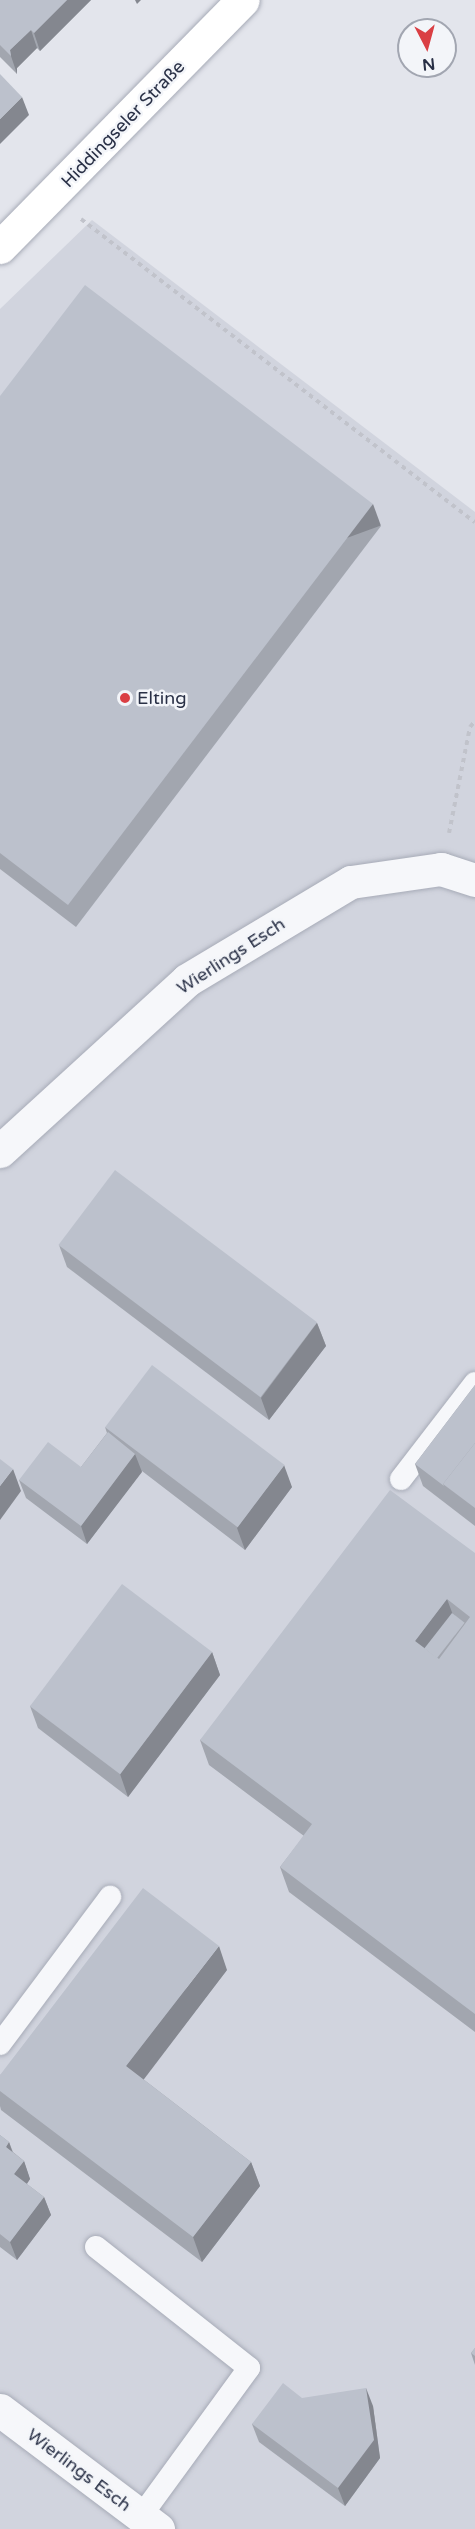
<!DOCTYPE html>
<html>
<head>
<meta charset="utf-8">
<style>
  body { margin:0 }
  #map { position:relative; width:475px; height:2529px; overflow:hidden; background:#e3e5ec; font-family:"Varela Round",sans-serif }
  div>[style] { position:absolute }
  .built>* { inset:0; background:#d1d4de }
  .path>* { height:4px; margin-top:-2px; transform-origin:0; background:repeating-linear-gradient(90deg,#c1c3cb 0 4.5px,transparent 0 9px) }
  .roads { filter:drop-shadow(0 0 2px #a7abb7) drop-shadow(0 0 2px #a7abb7) }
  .lane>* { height:22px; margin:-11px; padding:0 11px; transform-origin:11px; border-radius:11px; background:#f6f7fa }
  .street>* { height:33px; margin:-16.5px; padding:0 16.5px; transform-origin:16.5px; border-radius:16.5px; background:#f6f7fa }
  .secondary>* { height:33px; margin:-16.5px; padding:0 16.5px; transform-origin:16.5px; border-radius:16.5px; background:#fff }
  .wall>* { inset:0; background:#a2a6af }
  .shaded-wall>* { inset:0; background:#84878f; transform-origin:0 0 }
  .building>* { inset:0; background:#bcc1cc; transform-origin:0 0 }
  .dots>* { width:16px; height:16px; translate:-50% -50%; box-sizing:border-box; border:3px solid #f3f5f9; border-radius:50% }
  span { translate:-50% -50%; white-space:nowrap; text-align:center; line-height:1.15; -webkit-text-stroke:5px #f3f5f9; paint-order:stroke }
  .street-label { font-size:18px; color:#293046 }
  .poi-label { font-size:18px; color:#293046 }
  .left { translate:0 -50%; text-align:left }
  .north { position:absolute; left:397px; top:18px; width:60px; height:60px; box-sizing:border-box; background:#f3f5f9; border:2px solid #a2a6b1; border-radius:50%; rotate:174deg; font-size:16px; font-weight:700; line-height:24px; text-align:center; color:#293046 }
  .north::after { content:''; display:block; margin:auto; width:21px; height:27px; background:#da3f44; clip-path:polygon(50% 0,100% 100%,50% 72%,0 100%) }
</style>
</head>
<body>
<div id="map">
  <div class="built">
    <div style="clip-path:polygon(92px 220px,475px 512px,475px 2529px,0 2529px,0 309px)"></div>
  </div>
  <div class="path">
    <div style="left:81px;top:219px;width:497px;rotate:37.6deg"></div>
    <div style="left:449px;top:833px;width:108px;rotate:-78.8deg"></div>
    <div style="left:470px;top:727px;width:8px;rotate:-50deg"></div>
  </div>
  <div class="roads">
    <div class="lane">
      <div style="left:401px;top:1479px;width:121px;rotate:-52.4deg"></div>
      <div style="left:0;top:2044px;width:184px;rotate:-53.2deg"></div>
      <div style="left:96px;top:2247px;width:195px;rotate:38.3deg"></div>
      <div style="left:249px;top:2368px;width:183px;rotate:126.1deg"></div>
    </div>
    <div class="street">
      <div style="left:0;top:1151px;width:253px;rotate:-42.4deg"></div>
      <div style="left:187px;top:980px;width:191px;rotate:-30.9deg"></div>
      <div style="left:351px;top:882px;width:91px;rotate:-8.2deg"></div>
      <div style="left:441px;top:869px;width:36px;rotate:18deg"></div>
      <div style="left:0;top:2410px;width:198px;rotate:37deg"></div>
    </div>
    <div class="secondary">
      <div style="left:0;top:247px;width:346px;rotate:-45.5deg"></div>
    </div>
  </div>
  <div class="wall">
    <div style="clip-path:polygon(0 0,91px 0,40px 51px,37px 48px,17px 68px,17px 74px,0 57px)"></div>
    <div style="clip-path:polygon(0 396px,381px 526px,76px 927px,0 869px)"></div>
    <div style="clip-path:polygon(59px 1245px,317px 1323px,326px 1346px,269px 1420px,67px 1267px)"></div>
    <div style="clip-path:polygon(475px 1385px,475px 1526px,423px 1486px,415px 1464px)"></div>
    <div style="clip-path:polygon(105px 1427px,292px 1487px,245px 1550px,142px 1471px,87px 1544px,26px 1498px,19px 1480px,81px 1467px,107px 1433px)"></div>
    <div style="clip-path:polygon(475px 1553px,475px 2032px,289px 1892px,280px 1867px,304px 1836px,209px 1765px,200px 1740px)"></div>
    <div style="clip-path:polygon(212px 1652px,220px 1675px,128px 1797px,38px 1728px,30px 1706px)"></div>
    <div style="clip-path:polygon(227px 1970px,143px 2079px,251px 2162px,260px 2186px,202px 2262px,1px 2110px,0 2106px,0 2075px)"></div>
    <div style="clip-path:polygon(0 2135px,9px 2142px,13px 2152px,24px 2161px,30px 2179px,27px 2184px,44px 2197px,51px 2215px,17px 2260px,0 2247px)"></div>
    <div style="clip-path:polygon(475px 2348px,475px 2365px,471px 2353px)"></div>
    <div style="clip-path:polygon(302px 2398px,373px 2406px,380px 2458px,345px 2506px,259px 2442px,252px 2424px)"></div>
  </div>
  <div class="shaded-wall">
    <div style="clip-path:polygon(67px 0,91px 0,40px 51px,34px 33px)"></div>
    <div style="clip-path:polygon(135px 0,141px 0,137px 4px)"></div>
    <div style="clip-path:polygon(31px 30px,37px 48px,17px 68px,17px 74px,11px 56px,10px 50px)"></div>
    <div style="clip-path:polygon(22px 97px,29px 115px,0 144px,0 119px)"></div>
    <div style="left:373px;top:504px;width:23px;height:504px;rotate:70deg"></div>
    <div style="clip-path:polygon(317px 1323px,326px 1346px,269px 1420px,261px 1398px)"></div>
    <div style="clip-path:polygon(135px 1454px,142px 1472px,87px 1544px,81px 1526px)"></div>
    <div style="clip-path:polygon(284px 1465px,292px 1487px,245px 1550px,237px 1528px)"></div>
    <div style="clip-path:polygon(13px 1469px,21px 1491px,0 1520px,0 1486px)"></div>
    <div style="clip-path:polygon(447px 1599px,456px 1623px,428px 1661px,415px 1641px)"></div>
    <div style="clip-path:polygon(212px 1652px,220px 1675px,128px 1797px,120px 1774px)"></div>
    <div style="clip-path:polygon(219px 1946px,227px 1970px,135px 2091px,126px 2066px)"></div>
    <div style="clip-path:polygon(9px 2142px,15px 2160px,6px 2147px)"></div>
    <div style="clip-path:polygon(24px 2161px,30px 2179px,21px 2192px,14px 2174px)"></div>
    <div style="clip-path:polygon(251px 2162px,260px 2186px,202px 2262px,193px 2237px)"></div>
    <div style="clip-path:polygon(44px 2197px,51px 2215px,17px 2260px,10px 2242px)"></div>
    <div style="clip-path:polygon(366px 2388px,373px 2406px,380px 2458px,345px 2506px,338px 2488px)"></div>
  </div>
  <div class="building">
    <div style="clip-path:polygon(0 0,67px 0,34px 33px,31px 30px,10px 50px,11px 56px,0 45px)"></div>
    <div style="clip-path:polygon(0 74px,22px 97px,0 119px)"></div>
    <div style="clip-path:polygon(85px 285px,373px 504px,68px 905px,0 853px,0 396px)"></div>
    <div style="left:115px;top:1170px;width:253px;height:94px;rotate:37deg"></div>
    <div style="left:152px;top:1365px;width:166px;height:78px;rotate:37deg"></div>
    <div style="clip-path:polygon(475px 1385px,475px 1443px,443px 1484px,444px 1486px,415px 1464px)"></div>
    <div style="clip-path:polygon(108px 1432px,135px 1454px,81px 1526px,19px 1480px,48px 1442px,81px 1467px)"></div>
    <div style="clip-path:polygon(475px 1443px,475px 1508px,443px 1484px)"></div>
    <div style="clip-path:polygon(0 1459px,13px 1469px,0 1486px)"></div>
    <div style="clip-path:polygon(evenodd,390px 1490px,475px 1553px,475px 2014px,280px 1867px,312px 1824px,200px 1740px,390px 1490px,447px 1599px,470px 1617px,439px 1659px,415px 1641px,447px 1599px)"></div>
    <div style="left:122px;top:1584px;width:113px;height:153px;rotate:37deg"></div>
    <div style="left:452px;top:1613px;width:16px;height:45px;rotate:38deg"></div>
    <div style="clip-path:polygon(143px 1888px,219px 1946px,126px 2066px,251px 2162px,193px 2237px,0 2091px,0 2075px)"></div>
    <div style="clip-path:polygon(0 2135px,9px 2142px,6px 2147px,24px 2161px,14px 2174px,44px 2197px,10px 2242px,0 2234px)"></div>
    <div style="clip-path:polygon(475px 2348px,475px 2356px,471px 2353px)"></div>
    <div style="clip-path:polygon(283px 2383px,302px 2398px,366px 2388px,374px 2440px,338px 2488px,252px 2424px)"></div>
  </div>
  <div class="dots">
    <div style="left:125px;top:698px;background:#da3f44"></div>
  </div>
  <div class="street-label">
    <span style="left:123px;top:124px;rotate:-46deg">Hiddingseler Straße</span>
    <span style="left:231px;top:956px;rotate:-33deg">Wierlings Esch</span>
    <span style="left:79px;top:2470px;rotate:37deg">Wierlings Esch</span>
  </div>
  <div class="poi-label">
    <span class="left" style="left:137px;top:698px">Elting</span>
  </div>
  <div class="north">N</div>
</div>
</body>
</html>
